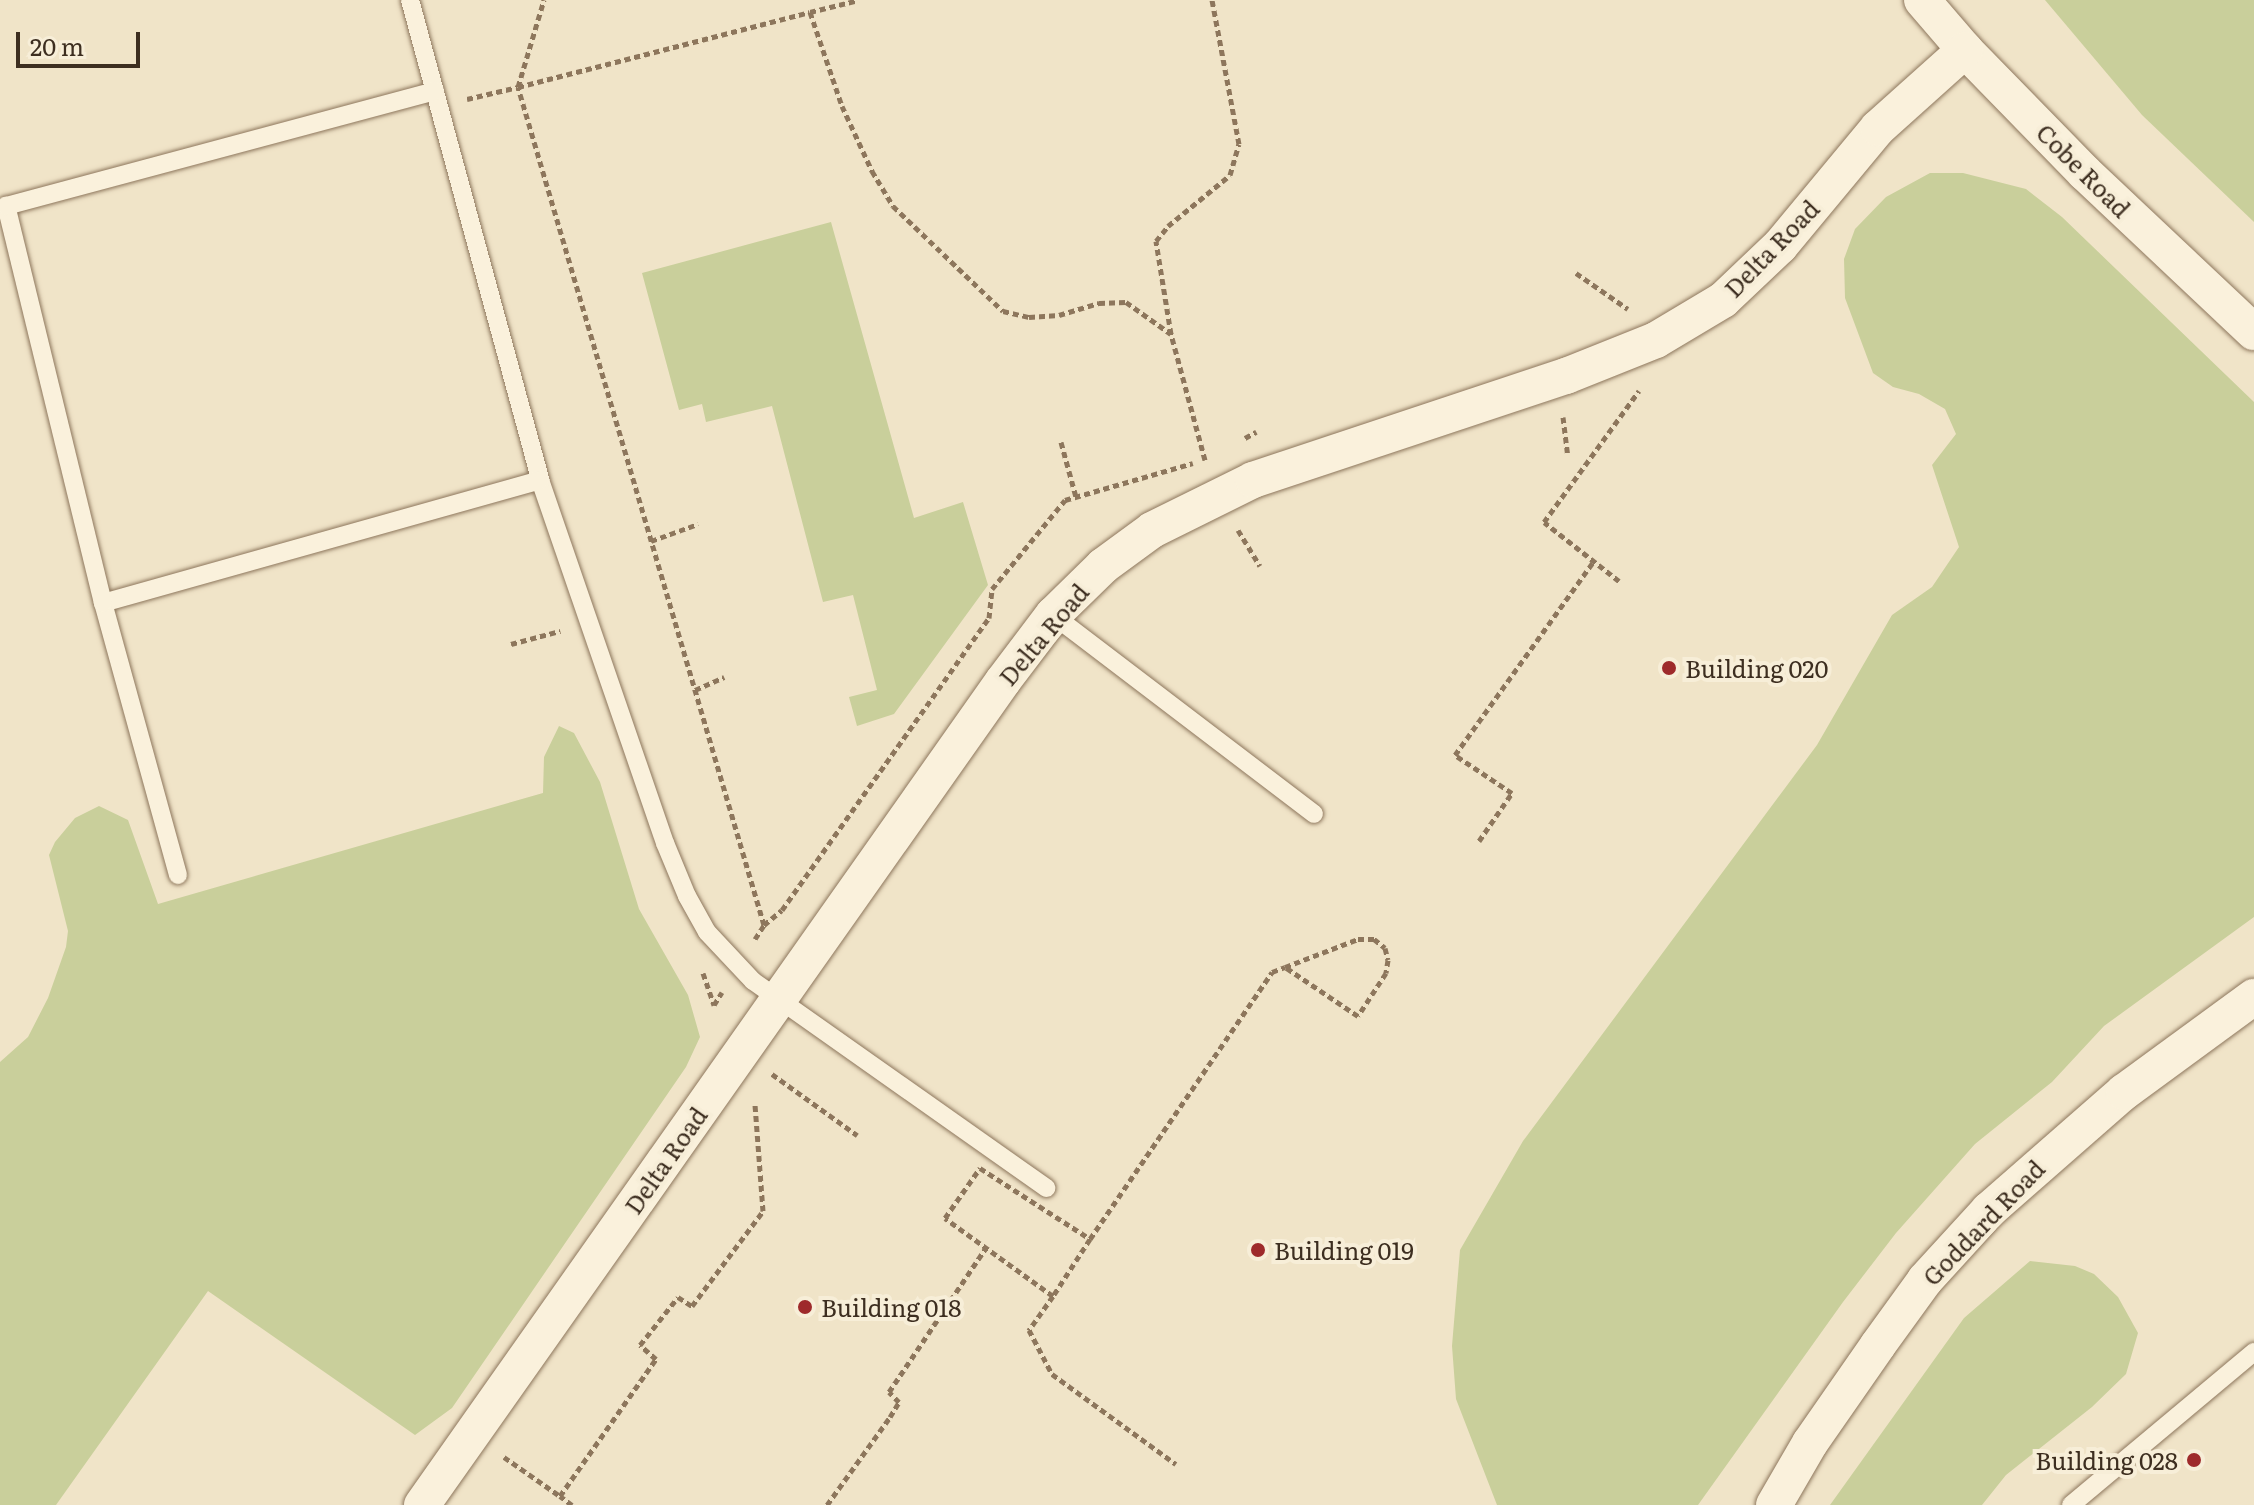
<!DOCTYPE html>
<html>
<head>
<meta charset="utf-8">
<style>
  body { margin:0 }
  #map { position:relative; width:2254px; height:1505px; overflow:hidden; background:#f0e4c8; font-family:Literata,serif }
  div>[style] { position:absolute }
  .green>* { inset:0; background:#c9cf9b }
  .path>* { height:5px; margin-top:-2.5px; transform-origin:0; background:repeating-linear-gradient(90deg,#8d765c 0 6px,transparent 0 10px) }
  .roads { filter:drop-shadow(0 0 2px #8d765c) drop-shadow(0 0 2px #8d765c) }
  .lane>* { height:18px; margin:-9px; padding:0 9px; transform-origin:9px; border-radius:9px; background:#faf1dc }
  .street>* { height:36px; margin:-18px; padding:0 18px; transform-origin:18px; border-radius:18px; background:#faf1dc }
  .dots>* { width:22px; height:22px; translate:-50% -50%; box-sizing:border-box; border:4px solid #f7eed8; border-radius:50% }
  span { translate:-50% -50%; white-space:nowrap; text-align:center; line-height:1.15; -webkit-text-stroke:8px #f7eed8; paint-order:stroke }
  .street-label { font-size:24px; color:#3d2e20 }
  .poi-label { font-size:24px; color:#3d2e20 }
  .left { translate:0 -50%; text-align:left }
  .right { translate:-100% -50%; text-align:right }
  .scale { position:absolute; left:16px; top:32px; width:124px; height:36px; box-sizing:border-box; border:4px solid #3d2e20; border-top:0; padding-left:10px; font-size:24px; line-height:28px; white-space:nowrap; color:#3d2e20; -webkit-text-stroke:6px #f7eed8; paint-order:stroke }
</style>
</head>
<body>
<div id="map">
  <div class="green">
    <div style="clip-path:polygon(2045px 0,2254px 0,2254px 222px,2142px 115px)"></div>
    <div style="clip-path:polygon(1930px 173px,1963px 173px,2026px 189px,2062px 217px,2254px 402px,2254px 917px,2104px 1026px,2052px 1082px,1975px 1144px,1896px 1233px,1843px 1302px,1698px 1505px,1497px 1505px,1456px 1399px,1452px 1346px,1460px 1250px,1523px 1141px,1817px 745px,1892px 615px,1932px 587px,1959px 547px,1932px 465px,1956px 434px,1945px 409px,1919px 394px,1893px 387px,1873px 373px,1845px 298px,1844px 259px,1855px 229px,1886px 197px)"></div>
    <div style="clip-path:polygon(831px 222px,914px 518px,963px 502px,988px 585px,894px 714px,857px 726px,849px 697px,877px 690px,853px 595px,823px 602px,772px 406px,706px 422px,702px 404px,679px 410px,642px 273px)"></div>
    <div style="clip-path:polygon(559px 726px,574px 733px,600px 782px,639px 909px,688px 995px,700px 1037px,686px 1067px,452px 1408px,415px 1435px,208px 1291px,56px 1505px,0 1505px,0 1062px,28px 1037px,48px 998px,66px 947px,68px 931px,49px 855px,55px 842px,75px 818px,99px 806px,128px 820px,158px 904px,543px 793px,544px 757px)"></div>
    <div style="clip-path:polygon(2030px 1261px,2075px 1266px,2094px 1274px,2118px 1297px,2138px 1333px,2126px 1374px,2092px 1407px,2006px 1475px,1982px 1505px,1830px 1505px,1964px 1318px)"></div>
  </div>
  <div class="path">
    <div style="left:810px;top:12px;width:50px;rotate:-13.8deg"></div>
    <div style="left:467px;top:99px;width:52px;rotate:-13.2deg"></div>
    <div style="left:518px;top:87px;width:91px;rotate:-73.4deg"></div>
    <div style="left:1576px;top:273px;width:63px;rotate:34.7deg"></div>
    <div style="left:1563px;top:417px;width:38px;rotate:83deg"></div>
    <div style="left:1245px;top:438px;width:13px;rotate:-29deg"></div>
    <div style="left:1061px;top:442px;width:57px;rotate:74.7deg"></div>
    <div style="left:1205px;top:460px;width:131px;rotate:-105.1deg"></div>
    <div style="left:1171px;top:334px;width:94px;rotate:-99.2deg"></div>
    <div style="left:1156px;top:241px;width:19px;rotate:-51deg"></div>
    <div style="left:1168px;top:226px;width:80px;rotate:-39.4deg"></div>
    <div style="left:1230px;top:175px;width:32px;rotate:-74deg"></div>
    <div style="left:1239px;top:144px;width:147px;rotate:-100.6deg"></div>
    <div style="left:1238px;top:530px;width:42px;rotate:58.6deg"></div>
    <div style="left:651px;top:541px;width:50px;rotate:-19.9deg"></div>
    <div style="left:1619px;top:581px;width:95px;rotate:-141.8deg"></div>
    <div style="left:1544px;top:522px;width:162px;rotate:-54.1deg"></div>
    <div style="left:511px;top:644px;width:51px;rotate:-14.9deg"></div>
    <div style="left:695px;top:690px;width:32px;rotate:-24deg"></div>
    <div style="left:1479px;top:841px;width:58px;rotate:-55.5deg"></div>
    <div style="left:1512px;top:793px;width:69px;rotate:-146.3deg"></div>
    <div style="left:1455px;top:755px;width:239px;rotate:-54.4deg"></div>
    <div style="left:764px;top:925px;width:23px;rotate:-40deg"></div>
    <div style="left:782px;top:910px;width:358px;rotate:-54.7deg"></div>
    <div style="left:989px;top:618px;width:29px;rotate:-84deg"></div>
    <div style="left:992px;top:589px;width:115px;rotate:-50.6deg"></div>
    <div style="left:1065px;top:500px;width:133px;rotate:-16.1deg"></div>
    <div style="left:755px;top:939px;width:17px;rotate:-57deg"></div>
    <div style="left:764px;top:925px;width:873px;rotate:-106.36deg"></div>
    <div style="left:518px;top:87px;width:301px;rotate:-14.4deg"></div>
    <div style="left:810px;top:12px;width:99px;rotate:71.2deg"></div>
    <div style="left:842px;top:106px;width:72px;rotate:65.2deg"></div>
    <div style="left:872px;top:171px;width:41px;rotate:59deg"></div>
    <div style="left:893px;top:206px;width:152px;rotate:43.7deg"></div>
    <div style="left:1003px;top:311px;width:27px;rotate:13deg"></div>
    <div style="left:1029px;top:317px;width:30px;rotate:-4deg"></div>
    <div style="left:1059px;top:315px;width:42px;rotate:-16.7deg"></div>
    <div style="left:1099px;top:303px;width:27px;rotate:-2deg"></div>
    <div style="left:1126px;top:302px;width:55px;rotate:35.4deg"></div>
    <div style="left:703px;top:973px;width:34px;rotate:71deg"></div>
    <div style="left:714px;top:1005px;width:15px;rotate:-58deg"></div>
    <div style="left:772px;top:1074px;width:105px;rotate:35.7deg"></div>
    <div style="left:980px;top:1168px;width:131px;rotate:32.8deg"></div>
    <div style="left:1090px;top:1239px;width:68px;rotate:123deg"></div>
    <div style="left:1053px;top:1296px;width:133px;rotate:-144.2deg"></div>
    <div style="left:945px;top:1218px;width:61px;rotate:-55deg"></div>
    <div style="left:1090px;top:1239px;width:323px;rotate:-55.7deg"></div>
    <div style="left:1272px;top:972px;width:14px;rotate:-21deg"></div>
    <div style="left:1285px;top:967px;width:78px;rotate:-21deg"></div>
    <div style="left:1358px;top:939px;width:16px"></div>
    <div style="left:1374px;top:939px;width:14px;rotate:39deg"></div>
    <div style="left:1385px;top:948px;width:12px;rotate:76deg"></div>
    <div style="left:1388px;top:960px;width:13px;rotate:99deg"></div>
    <div style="left:1386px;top:973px;width:51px;rotate:123.1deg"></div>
    <div style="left:1358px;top:1016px;width:88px;rotate:-146.1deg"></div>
    <div style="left:1053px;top:1296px;width:42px;rotate:125.2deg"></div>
    <div style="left:1029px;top:1330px;width:50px;rotate:62.4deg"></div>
    <div style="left:1052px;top:1374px;width:153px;rotate:36deg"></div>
    <div style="left:504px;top:1457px;width:68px;rotate:34.9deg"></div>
    <div style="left:572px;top:1505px;width:15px;rotate:-143deg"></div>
    <div style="left:560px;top:1496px;width:167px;rotate:-55deg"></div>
    <div style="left:656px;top:1359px;width:21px;rotate:-139deg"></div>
    <div style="left:640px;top:1345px;width:61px;rotate:-51.6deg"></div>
    <div style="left:678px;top:1297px;width:17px;rotate:33deg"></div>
    <div style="left:692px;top:1306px;width:119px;rotate:-53.2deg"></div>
    <div style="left:763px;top:1211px;width:107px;rotate:-94.3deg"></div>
    <div style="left:827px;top:1505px;width:108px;rotate:-54.4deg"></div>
    <div style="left:890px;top:1417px;width:17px;rotate:-59deg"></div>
    <div style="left:899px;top:1402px;width:14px;rotate:-135deg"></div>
    <div style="left:889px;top:1392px;width:172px;rotate:-56.1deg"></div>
  </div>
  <div class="roads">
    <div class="lane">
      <div style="left:410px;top:0;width:497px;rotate:74.8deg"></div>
      <div style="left:540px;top:480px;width:384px;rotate:71deg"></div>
      <div style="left:665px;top:843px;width:57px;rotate:67.5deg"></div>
      <div style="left:687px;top:896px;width:41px;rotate:60.9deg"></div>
      <div style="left:707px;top:932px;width:67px;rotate:46.8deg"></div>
      <div style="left:753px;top:981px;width:359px;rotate:35.2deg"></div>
      <div style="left:103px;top:603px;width:454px;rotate:-15.7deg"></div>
      <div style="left:1053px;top:615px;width:328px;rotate:37.3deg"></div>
      <div style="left:178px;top:875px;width:282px;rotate:-105.4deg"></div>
      <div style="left:103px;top:603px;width:409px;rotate:-103.7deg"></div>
      <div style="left:6px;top:206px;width:444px;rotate:-15deg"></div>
      <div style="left:2071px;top:1505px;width:239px;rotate:-39.9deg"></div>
    </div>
    <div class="street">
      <div style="left:1922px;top:0;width:66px;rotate:49.3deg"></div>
      <div style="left:1965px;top:50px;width:172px;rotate:45.7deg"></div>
      <div style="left:2085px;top:173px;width:232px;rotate:43.3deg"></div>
      <div style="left:422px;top:1505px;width:1008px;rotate:-54.81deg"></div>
      <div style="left:1003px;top:681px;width:83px;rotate:-52.9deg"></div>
      <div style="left:1053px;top:615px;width:70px;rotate:-44.4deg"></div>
      <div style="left:1103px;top:566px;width:61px;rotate:-36.3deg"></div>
      <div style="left:1152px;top:530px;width:113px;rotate:-26.3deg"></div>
      <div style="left:1253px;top:480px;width:330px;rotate:-18.4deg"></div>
      <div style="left:1566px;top:376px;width:97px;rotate:-21.8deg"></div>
      <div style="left:1656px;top:340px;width:78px;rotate:-30.8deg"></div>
      <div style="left:1723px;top:300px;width:79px;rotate:-43.5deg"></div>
      <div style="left:1780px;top:246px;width:153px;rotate:-50.3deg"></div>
      <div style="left:1878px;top:128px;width:117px;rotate:-41.9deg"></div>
      <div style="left:1774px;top:1505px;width:72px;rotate:-59.9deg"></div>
      <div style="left:1810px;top:1443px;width:119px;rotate:-55.2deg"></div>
      <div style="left:1878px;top:1345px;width:80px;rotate:-54.1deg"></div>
      <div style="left:1925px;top:1280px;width:95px;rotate:-47.6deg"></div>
      <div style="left:1989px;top:1210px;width:179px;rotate:-41.2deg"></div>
      <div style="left:2124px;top:1092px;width:161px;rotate:-36.2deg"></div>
    </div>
  </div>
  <div class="dots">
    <div style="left:1669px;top:668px;background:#9e2a2b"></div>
    <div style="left:1258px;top:1250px;background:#9e2a2b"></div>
    <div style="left:805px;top:1307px;background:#9e2a2b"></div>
    <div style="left:2194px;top:1460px;background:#9e2a2b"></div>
  </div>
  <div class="street-label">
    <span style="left:2084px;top:170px;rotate:45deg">Cobe Road</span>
    <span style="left:1771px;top:248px;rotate:-46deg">Delta Road</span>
    <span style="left:1043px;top:634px;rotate:-50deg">Delta Road</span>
    <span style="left:665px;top:1160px;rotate:-55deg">Delta Road</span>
    <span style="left:1983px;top:1222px;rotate:-46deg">Goddard Road</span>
  </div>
  <div class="poi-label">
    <span class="left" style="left:1685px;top:668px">Building 020</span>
    <span class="left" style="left:1274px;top:1250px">Building 019</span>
    <span class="left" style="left:821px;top:1307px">Building 018</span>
    <span class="right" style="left:2178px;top:1460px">Building 028</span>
  </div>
  <div class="scale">20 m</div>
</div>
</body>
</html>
